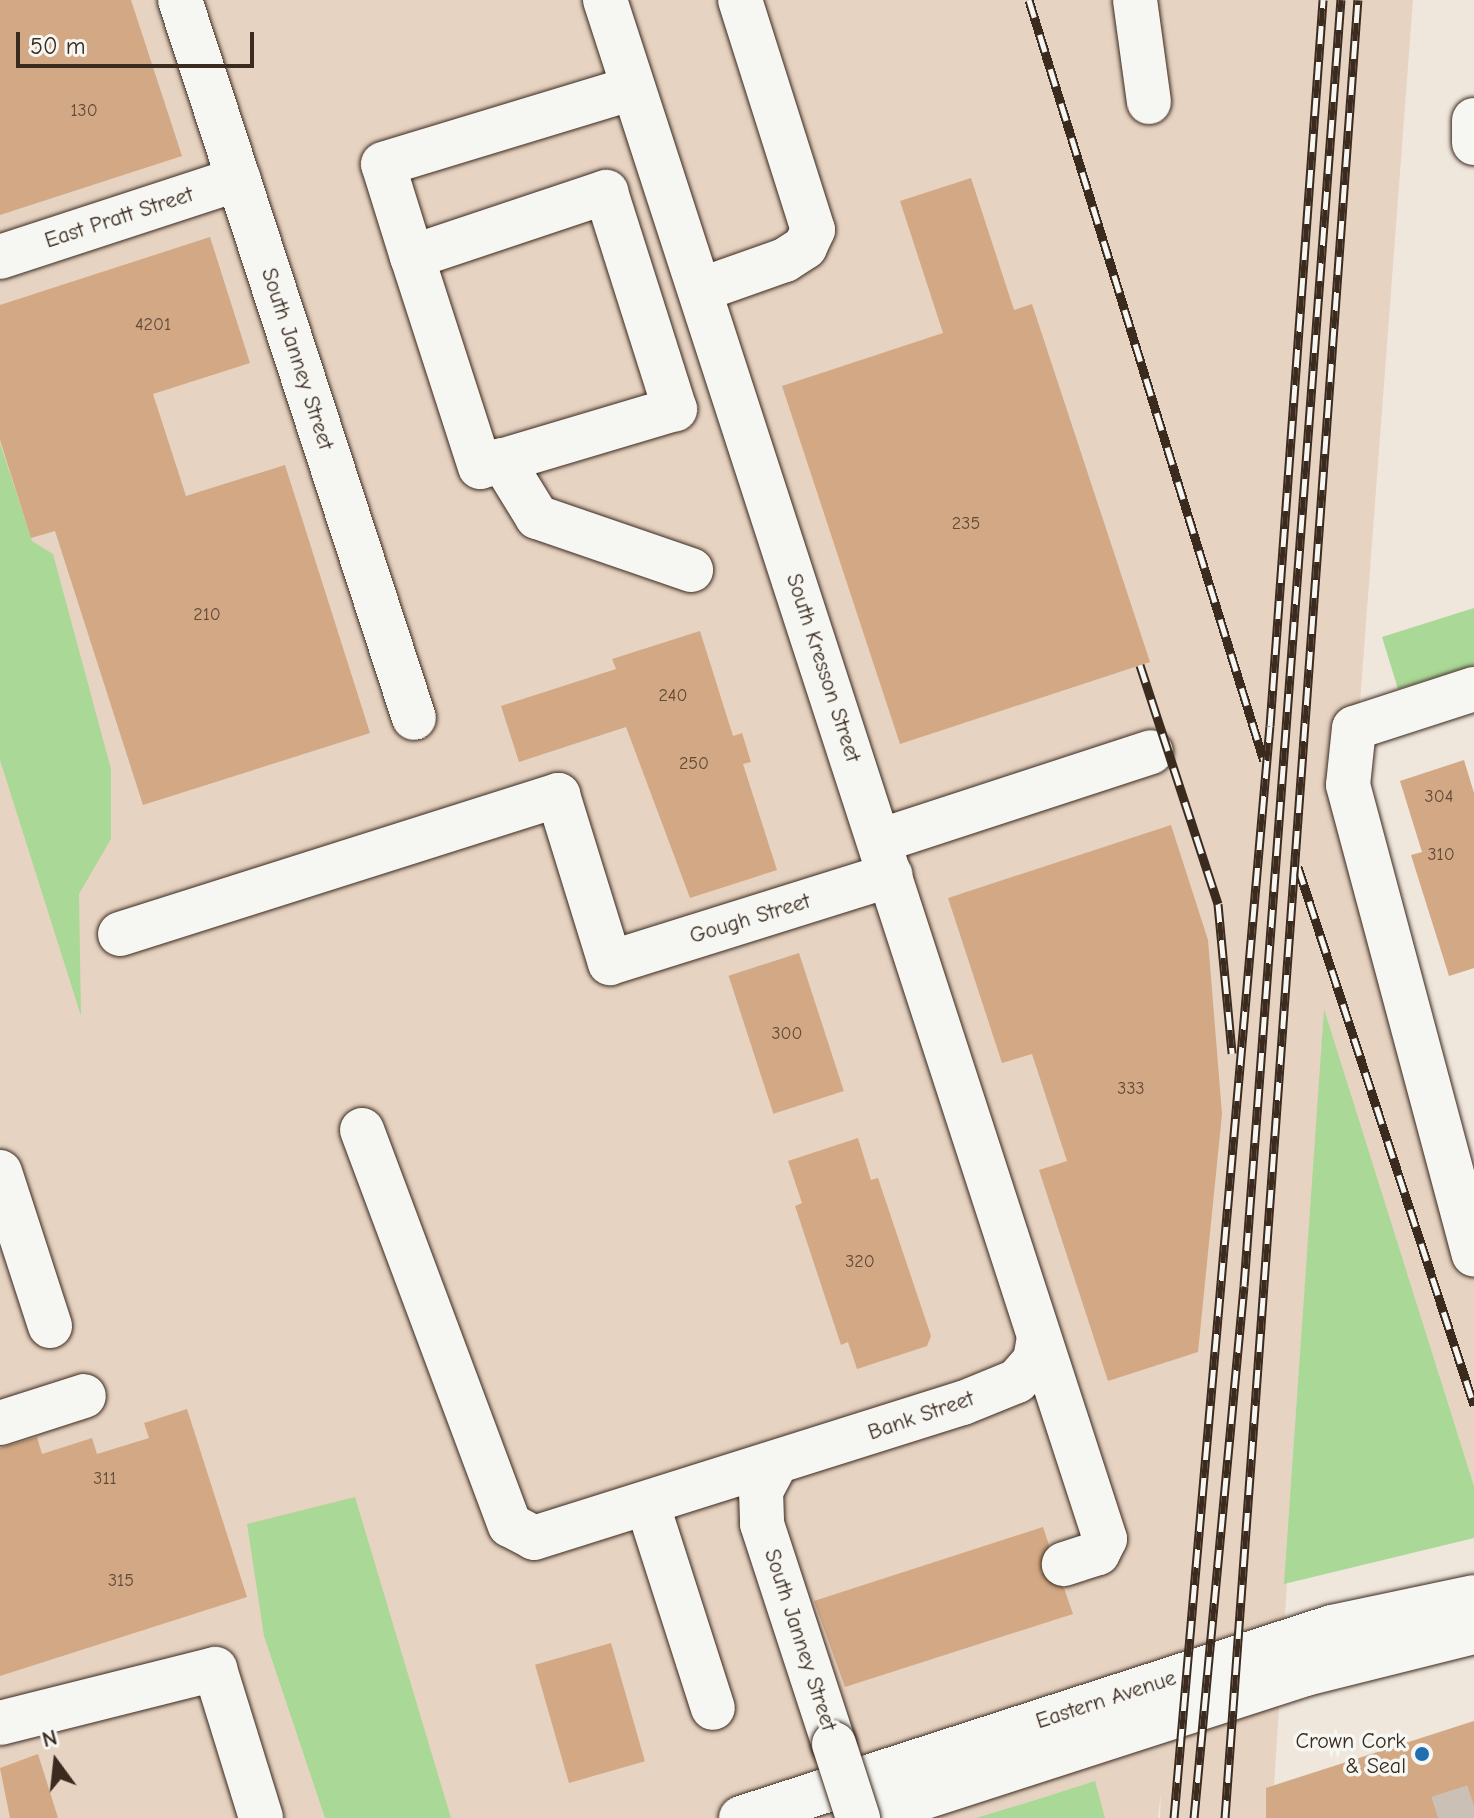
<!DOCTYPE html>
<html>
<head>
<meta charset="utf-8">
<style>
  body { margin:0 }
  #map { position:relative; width:1474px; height:1818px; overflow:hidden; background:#efe6dc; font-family:"Comic Neue",sans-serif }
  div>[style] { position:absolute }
  .built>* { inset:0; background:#e7d3c2 }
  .green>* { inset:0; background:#aad897 }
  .building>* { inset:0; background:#d3a884; transform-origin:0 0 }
  .minor-tunnel>* { height:44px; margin-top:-22px; transform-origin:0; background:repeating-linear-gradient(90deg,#cbc0b6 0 44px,transparent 0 66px) }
  .roads { filter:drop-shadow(0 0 2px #3b2a1e) drop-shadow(0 0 2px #3b2a1e) }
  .minor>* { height:44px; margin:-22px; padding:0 22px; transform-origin:22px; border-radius:22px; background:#f6f6f2 }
  .major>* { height:44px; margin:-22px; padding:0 22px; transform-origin:22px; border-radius:22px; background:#f6f6f2 }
  .rail>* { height:9px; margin-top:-4.5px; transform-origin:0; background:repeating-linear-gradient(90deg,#f6f6f2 0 18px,#3b2a1e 0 36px); box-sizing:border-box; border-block:2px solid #3b2a1e }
  .bridges { filter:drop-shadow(0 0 2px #3b2a1e) drop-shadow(0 0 2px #3b2a1e) }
  .minor-bridge>* { height:44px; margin:-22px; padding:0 22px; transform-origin:22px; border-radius:22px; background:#f6f6f2 }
  .dots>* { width:22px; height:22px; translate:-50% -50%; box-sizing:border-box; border:4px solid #f6f6f2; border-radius:50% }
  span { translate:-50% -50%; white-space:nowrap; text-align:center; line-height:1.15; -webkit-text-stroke:7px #f6f6f2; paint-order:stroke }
  .number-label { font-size:18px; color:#614a38 }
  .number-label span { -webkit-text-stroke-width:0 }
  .street-label { font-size:22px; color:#3b2a1e }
  .poi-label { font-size:22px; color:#3b2a1e }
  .right { translate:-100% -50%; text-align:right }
  .north { position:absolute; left:16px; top:1722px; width:80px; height:80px; -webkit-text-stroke:6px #f6f6f2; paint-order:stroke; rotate:345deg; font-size:22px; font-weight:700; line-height:32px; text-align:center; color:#3b2a1e }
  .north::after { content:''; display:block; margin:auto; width:28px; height:36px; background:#3b2a1e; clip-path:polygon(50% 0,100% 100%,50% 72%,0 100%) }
  .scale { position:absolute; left:16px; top:32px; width:238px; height:36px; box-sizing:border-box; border:4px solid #3b2a1e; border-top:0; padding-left:10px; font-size:24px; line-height:28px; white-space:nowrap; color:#3b2a1e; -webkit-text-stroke:6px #f6f6f2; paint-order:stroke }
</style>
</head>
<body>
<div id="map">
  <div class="built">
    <div style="clip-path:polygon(0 0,1413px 0,1360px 702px,1337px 797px,1474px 1252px,1474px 1486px,1324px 1011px,1274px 1785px,1474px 1721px,1474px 1818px,1160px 1818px,1161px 1792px,1158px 1818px,0 1818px)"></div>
  </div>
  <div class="green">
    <div style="clip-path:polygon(0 443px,32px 541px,53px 554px,111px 769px,111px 839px,79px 894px,81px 1016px,0 760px)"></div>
    <div style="clip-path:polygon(1474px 608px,1474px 665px,1398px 689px,1382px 637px)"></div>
    <div style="clip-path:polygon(1324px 1009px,1474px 1486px,1474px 1538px,1284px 1584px)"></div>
    <div style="clip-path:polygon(355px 1497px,451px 1818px,325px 1818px,264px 1636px,247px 1524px)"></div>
    <div style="clip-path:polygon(1095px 1781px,1105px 1818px,976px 1818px,1042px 1798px)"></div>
  </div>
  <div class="building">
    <div style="clip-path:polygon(0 0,131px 0,182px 156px,0 215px)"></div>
    <div style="clip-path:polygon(971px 178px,1014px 310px,1032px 304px,1150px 662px,900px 744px,782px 386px,943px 333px,900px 201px)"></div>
    <div style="clip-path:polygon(210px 237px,250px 363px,153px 394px,186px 496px,285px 465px,370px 733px,143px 805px,55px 531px,31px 538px,0 440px,0 305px)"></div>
    <div style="clip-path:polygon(700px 631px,733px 736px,742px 733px,751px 762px,743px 764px,777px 870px,690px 898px,626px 727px,519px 762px,501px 706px,616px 669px,612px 659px)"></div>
    <div style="clip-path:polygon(1464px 760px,1474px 793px,1474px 968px,1449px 976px,1411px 855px,1422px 852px,1400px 781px)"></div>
    <div style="clip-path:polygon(1171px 825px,1208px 940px,1222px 1114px,1198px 1352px,1108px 1381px,1039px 1170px,1067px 1161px,1032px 1054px,1002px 1063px,948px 898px)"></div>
    <div style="left:799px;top:953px;width:145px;height:74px;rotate:72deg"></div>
    <div style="clip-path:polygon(858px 1138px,871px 1180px,878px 1178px,931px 1336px,927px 1346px,857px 1369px,848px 1342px,841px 1345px,795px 1206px,802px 1203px,788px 1161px)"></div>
    <div style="clip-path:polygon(187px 1409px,247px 1597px,0 1676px,0 1448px,37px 1437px,42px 1454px,92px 1438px,97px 1454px,149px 1438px,144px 1423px)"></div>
    <div style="clip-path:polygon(1043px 1527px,1049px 1545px,1041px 1572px,1064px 1588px,1073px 1614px,845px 1687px,814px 1601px)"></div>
    <div style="left:611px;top:1643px;width:123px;height:79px;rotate:74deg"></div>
    <div style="clip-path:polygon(1474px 1721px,1474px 1818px,1266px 1818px,1266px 1788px)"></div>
    <div style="clip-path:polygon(38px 1754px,58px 1818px,10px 1818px,0 1768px)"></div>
  </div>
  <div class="minor-tunnel">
    <div style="left:1438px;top:1818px;width:38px;rotate:-18deg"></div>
  </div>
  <div class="roads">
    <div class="minor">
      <div style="left:180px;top:0;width:755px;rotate:71.95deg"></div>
      <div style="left:605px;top:0;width:1618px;rotate:72deg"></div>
      <div style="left:1105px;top:1539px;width:16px;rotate:117deg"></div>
      <div style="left:1098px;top:1553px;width:36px;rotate:162deg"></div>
      <div style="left:1135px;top:0;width:103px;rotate:82.2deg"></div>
      <div style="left:1474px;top:120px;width:23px;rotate:90deg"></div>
      <div style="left:0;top:257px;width:251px;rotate:-18.1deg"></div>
      <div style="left:412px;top:257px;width:205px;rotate:-18.5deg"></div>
      <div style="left:606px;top:192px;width:228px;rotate:72.4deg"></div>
      <div style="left:675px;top:409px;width:203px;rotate:163.4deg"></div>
      <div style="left:480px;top:467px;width:221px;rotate:-107.9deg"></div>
      <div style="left:412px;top:257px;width:97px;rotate:-107.3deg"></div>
      <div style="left:383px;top:164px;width:261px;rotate:-16.9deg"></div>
      <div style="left:700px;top:290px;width:90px;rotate:-19.4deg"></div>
      <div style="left:785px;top:260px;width:24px;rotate:-33deg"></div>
      <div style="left:805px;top:247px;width:19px;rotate:-65deg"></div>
      <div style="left:813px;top:230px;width:241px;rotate:-107.6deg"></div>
      <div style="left:502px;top:460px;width:67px;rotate:58.4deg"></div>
      <div style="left:537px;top:517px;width:163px;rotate:19deg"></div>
      <div style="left:1474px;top:689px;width:126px;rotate:162deg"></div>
      <div style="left:1354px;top:728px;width:57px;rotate:96deg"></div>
      <div style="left:1348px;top:785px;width:486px;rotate:75deg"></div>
      <div style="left:879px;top:841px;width:286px;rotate:-18.1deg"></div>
      <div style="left:120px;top:934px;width:460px;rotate:-17.6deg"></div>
      <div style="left:558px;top:795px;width:176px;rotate:72.8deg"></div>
      <div style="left:610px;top:963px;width:294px;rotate:-17.4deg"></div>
      <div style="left:362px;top:1130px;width:422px;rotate:69.5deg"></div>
      <div style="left:510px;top:1525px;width:27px;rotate:28deg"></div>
      <div style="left:534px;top:1538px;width:450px;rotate:-17.5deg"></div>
      <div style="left:963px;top:1403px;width:58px;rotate:-22.2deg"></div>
      <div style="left:1017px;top:1381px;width:28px;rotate:-49deg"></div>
      <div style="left:1035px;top:1360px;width:23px;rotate:-80deg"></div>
      <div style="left:0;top:1172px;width:162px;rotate:72deg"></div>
      <div style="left:0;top:1423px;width:88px;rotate:-17.8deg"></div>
      <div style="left:776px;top:1463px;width:32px;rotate:118deg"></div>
      <div style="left:761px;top:1491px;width:33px;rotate:88deg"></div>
      <div style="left:762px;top:1524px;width:231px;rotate:71.9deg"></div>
      <div style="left:648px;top:1506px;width:212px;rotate:72.2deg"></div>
      <div style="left:0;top:1723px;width:222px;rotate:-14.1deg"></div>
      <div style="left:215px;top:1669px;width:156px;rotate:72.8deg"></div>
    </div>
    <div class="major">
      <div style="left:741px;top:1818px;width:621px;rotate:-17.91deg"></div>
      <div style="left:1332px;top:1627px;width:145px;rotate:-11.9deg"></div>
      <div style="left:860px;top:1818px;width:468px;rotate:-17.9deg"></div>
      <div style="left:1305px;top:1674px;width:174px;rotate:-14deg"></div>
    </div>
  </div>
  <div class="rail">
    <div style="left:1029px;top:0;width:796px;rotate:72.84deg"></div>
    <div style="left:1140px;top:665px;width:251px;rotate:71.9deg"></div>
    <div style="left:1218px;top:904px;width:150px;rotate:84.6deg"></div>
    <div style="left:1298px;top:867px;width:566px;rotate:71.89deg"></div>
    <div style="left:1174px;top:1818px;width:1096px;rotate:-84.98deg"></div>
    <div style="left:1270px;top:726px;width:728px;rotate:-85.82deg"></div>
    <div style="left:1194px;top:1818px;width:534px;rotate:-84.63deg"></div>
    <div style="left:1244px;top:1286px;width:1290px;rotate:-85.69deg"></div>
    <div style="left:1225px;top:1818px;width:1823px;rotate:-85.82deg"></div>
  </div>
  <div class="bridges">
    <div class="minor-bridge">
      <div style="left:834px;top:1744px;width:78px;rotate:72deg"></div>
    </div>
  </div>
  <div class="dots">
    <div style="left:1422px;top:1754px;background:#1f6fb2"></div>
  </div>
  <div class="number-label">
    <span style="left:84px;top:111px">130</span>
    <span style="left:153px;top:325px">4201</span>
    <span style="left:966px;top:524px">235</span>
    <span style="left:207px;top:615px">210</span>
    <span style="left:673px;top:696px">240</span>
    <span style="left:694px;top:764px">250</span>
    <span style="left:1439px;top:797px">304</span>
    <span style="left:1441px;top:855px">310</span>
    <span style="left:787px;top:1034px">300</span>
    <span style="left:1131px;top:1089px">333</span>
    <span style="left:860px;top:1262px">320</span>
    <span style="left:105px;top:1479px">311</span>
    <span style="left:121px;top:1581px">315</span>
  </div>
  <div class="street-label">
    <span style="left:119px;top:218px;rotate:-18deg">East Pratt Street</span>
    <span style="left:297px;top:359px;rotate:72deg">South Janney Street</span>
    <span style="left:823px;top:668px;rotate:72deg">South Kresson Street</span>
    <span style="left:750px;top:919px;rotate:-17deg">Gough Street</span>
    <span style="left:921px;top:1416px;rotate:-19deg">Bank Street</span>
    <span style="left:800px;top:1640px;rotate:72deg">South Janney Street</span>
    <span style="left:1106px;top:1700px;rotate:-18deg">Eastern Avenue</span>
  </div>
  <div class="poi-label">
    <span class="right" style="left:1406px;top:1754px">Crown Cork<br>&amp; Seal</span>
  </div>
  <div class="north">N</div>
  <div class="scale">50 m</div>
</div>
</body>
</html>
